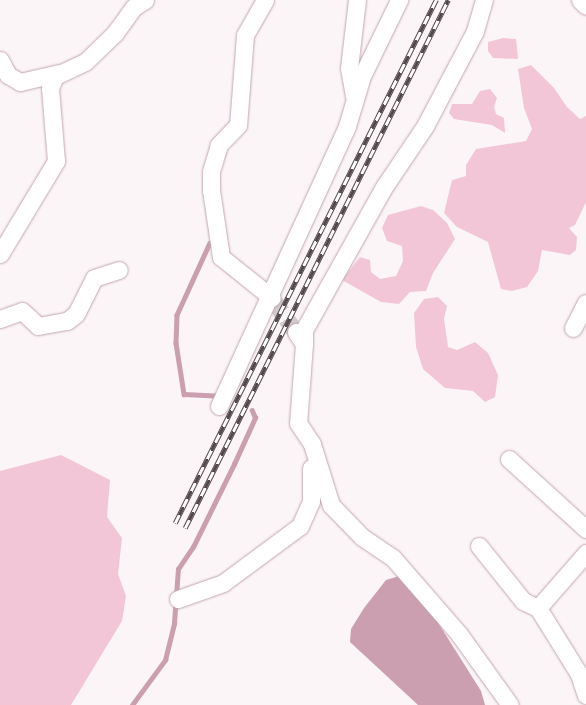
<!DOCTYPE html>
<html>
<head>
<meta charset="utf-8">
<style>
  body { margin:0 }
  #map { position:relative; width:586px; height:705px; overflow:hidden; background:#fbf5f7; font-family:"IBM Plex Sans",sans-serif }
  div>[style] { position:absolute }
  .green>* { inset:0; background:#f2c6d6 }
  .water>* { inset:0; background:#cb9fb0 }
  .stream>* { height:4.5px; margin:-2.25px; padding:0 2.25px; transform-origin:2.25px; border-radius:2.25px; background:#cb9fb0 }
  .street-tunnel>* { height:17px; margin-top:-8.5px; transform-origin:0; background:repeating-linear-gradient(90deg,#d2cbce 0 17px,transparent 0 25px) }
  .roads { filter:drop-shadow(0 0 1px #c3a6b1) drop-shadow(0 0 1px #c3a6b1) }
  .street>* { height:17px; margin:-8.5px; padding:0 8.5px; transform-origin:8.5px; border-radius:8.5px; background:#fff }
  .rail>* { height:4.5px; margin-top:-2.25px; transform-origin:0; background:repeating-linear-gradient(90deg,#fff 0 9px,#52484c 0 18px); box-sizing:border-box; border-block:1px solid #52484c }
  span { translate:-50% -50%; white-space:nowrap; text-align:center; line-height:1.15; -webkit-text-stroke:3.5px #fff; paint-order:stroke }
</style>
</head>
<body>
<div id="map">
  <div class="green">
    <div style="clip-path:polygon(503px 38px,516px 39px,518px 59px,493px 58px,488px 51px,488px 42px)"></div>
    <div style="clip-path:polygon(531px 65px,554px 88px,567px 107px,580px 119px,586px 116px,586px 202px,575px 225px,569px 228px,577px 237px,576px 250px,570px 255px,542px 250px,538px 271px,527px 287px,512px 291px,501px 289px,488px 242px,457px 227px,444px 213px,452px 180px,466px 176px,466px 165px,476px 149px,526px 141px,532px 129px,524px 108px,518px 69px)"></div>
    <div style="clip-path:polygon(490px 89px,497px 98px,494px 107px,496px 114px,504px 118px,505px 133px,492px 125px,454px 119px,449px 113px,452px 104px,472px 104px,480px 91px)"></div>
    <div style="clip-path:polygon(421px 206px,433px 210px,447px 223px,455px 239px,433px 273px,426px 291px,410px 292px,399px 304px,381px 302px,342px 280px,360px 257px,370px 260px,371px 272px,380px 279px,396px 276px,403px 261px,402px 246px,387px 241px,382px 228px,388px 215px)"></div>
    <div style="clip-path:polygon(438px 297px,447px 306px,444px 319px,448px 347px,457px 350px,475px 342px,488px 353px,498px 375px,495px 397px,485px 402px,473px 391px,445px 388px,423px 369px,416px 347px,414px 313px,424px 299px)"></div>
    <div style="clip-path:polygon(61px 455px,110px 480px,107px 517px,122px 538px,118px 574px,126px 596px,122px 621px,71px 705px,0 705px,0 471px)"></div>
  </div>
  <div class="water">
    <div style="clip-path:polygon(399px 576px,437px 621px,481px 691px,485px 705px,418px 705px,350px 642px,351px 629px,364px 608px,386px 580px)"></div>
  </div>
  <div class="stream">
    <div style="left:210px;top:243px;width:79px;rotate:114.6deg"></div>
    <div style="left:177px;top:315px;width:28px;rotate:92deg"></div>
    <div style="left:176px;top:343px;width:52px;rotate:81.1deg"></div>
    <div style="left:184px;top:394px;width:35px;rotate:3deg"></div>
    <div style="left:132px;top:705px;width:56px;rotate:-53.7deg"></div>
    <div style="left:165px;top:660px;width:38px;rotate:-76deg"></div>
    <div style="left:174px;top:623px;width:54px;rotate:-85.8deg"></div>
    <div style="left:178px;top:569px;width:27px;rotate:-56deg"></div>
    <div style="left:193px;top:547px;width:93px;rotate:-63.7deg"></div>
    <div style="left:234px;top:464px;width:51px;rotate:-65.5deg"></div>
    <div style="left:255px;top:418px;width:8px;rotate:-113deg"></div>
  </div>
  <div class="street-tunnel">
    <div style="left:272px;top:298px;width:42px;rotate:54.8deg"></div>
  </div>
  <div class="roads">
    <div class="street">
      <div style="left:265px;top:0;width:40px;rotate:119.7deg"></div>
      <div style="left:245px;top:35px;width:90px;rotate:94.4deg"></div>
      <div style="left:238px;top:125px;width:28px;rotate:134deg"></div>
      <div style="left:219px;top:145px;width:28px;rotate:107deg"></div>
      <div style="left:211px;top:172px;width:18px;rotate:90deg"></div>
      <div style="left:211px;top:190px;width:68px;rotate:81.5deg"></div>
      <div style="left:221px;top:257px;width:65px;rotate:38.8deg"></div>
      <div style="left:580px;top:0;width:8px;rotate:45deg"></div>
      <div style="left:0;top:60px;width:17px;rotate:62deg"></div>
      <div style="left:8px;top:75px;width:14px;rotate:30deg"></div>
      <div style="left:20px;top:82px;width:39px;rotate:-13deg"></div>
      <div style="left:354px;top:96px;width:28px;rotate:-100deg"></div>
      <div style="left:349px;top:68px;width:68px;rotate:-83.3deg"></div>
      <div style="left:0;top:254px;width:109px;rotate:-58.9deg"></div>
      <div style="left:56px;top:161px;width:73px;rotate:-94.7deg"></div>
      <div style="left:50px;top:88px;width:13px;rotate:-67deg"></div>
      <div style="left:55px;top:76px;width:33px;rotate:-25deg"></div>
      <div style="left:85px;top:62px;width:42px;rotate:-44deg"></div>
      <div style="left:115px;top:33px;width:32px;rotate:-54deg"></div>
      <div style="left:134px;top:7px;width:13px;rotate:-32deg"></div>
      <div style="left:0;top:319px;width:23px;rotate:-20deg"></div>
      <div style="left:22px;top:311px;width:22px;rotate:43deg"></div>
      <div style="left:38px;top:326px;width:29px;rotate:-10deg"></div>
      <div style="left:67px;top:321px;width:11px;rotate:-38deg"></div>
      <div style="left:76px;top:314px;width:40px;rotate:-63.4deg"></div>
      <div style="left:94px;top:278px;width:26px;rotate:-18deg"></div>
      <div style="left:573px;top:328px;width:28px;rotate:-63deg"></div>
      <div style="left:296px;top:332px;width:14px;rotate:56deg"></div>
      <div style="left:304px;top:344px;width:79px;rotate:94.3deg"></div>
      <div style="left:298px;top:423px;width:25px;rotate:56deg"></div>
      <div style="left:312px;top:444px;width:64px;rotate:72.7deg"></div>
      <div style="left:331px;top:505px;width:45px;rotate:45.9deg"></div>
      <div style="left:362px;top:537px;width:37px;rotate:34deg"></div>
      <div style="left:393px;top:558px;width:101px;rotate:49deg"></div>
      <div style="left:459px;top:634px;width:87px;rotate:54.3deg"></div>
      <div style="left:304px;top:344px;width:14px;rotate:-90deg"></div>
      <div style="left:304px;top:330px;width:164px;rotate:-60.8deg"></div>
      <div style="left:384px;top:187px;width:73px;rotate:-56.1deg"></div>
      <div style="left:425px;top:126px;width:107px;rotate:-62.2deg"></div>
      <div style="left:475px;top:31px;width:32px;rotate:-74deg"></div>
      <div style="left:219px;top:406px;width:308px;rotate:-65.4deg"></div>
      <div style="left:347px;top:126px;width:52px;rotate:-73.3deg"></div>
      <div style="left:362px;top:76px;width:85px;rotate:-64deg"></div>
      <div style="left:509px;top:459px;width:104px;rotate:42.3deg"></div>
      <div style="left:479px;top:546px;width:70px;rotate:51.3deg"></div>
      <div style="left:523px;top:601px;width:17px;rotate:25deg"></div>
      <div style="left:586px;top:553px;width:73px;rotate:131.1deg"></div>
      <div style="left:538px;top:608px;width:78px;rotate:58.2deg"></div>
      <div style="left:579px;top:674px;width:22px;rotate:72deg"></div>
      <div style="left:178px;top:599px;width:48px;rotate:-19.6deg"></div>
      <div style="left:223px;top:583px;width:96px;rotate:-36.5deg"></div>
      <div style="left:300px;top:526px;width:27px;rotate:-66deg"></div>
      <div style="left:311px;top:501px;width:33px;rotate:-90deg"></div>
    </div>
  </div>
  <div class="rail">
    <div style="left:175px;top:523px;width:585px;rotate:-63.48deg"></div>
    <div style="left:185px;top:528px;width:590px;rotate:-63.52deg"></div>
  </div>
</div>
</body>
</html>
